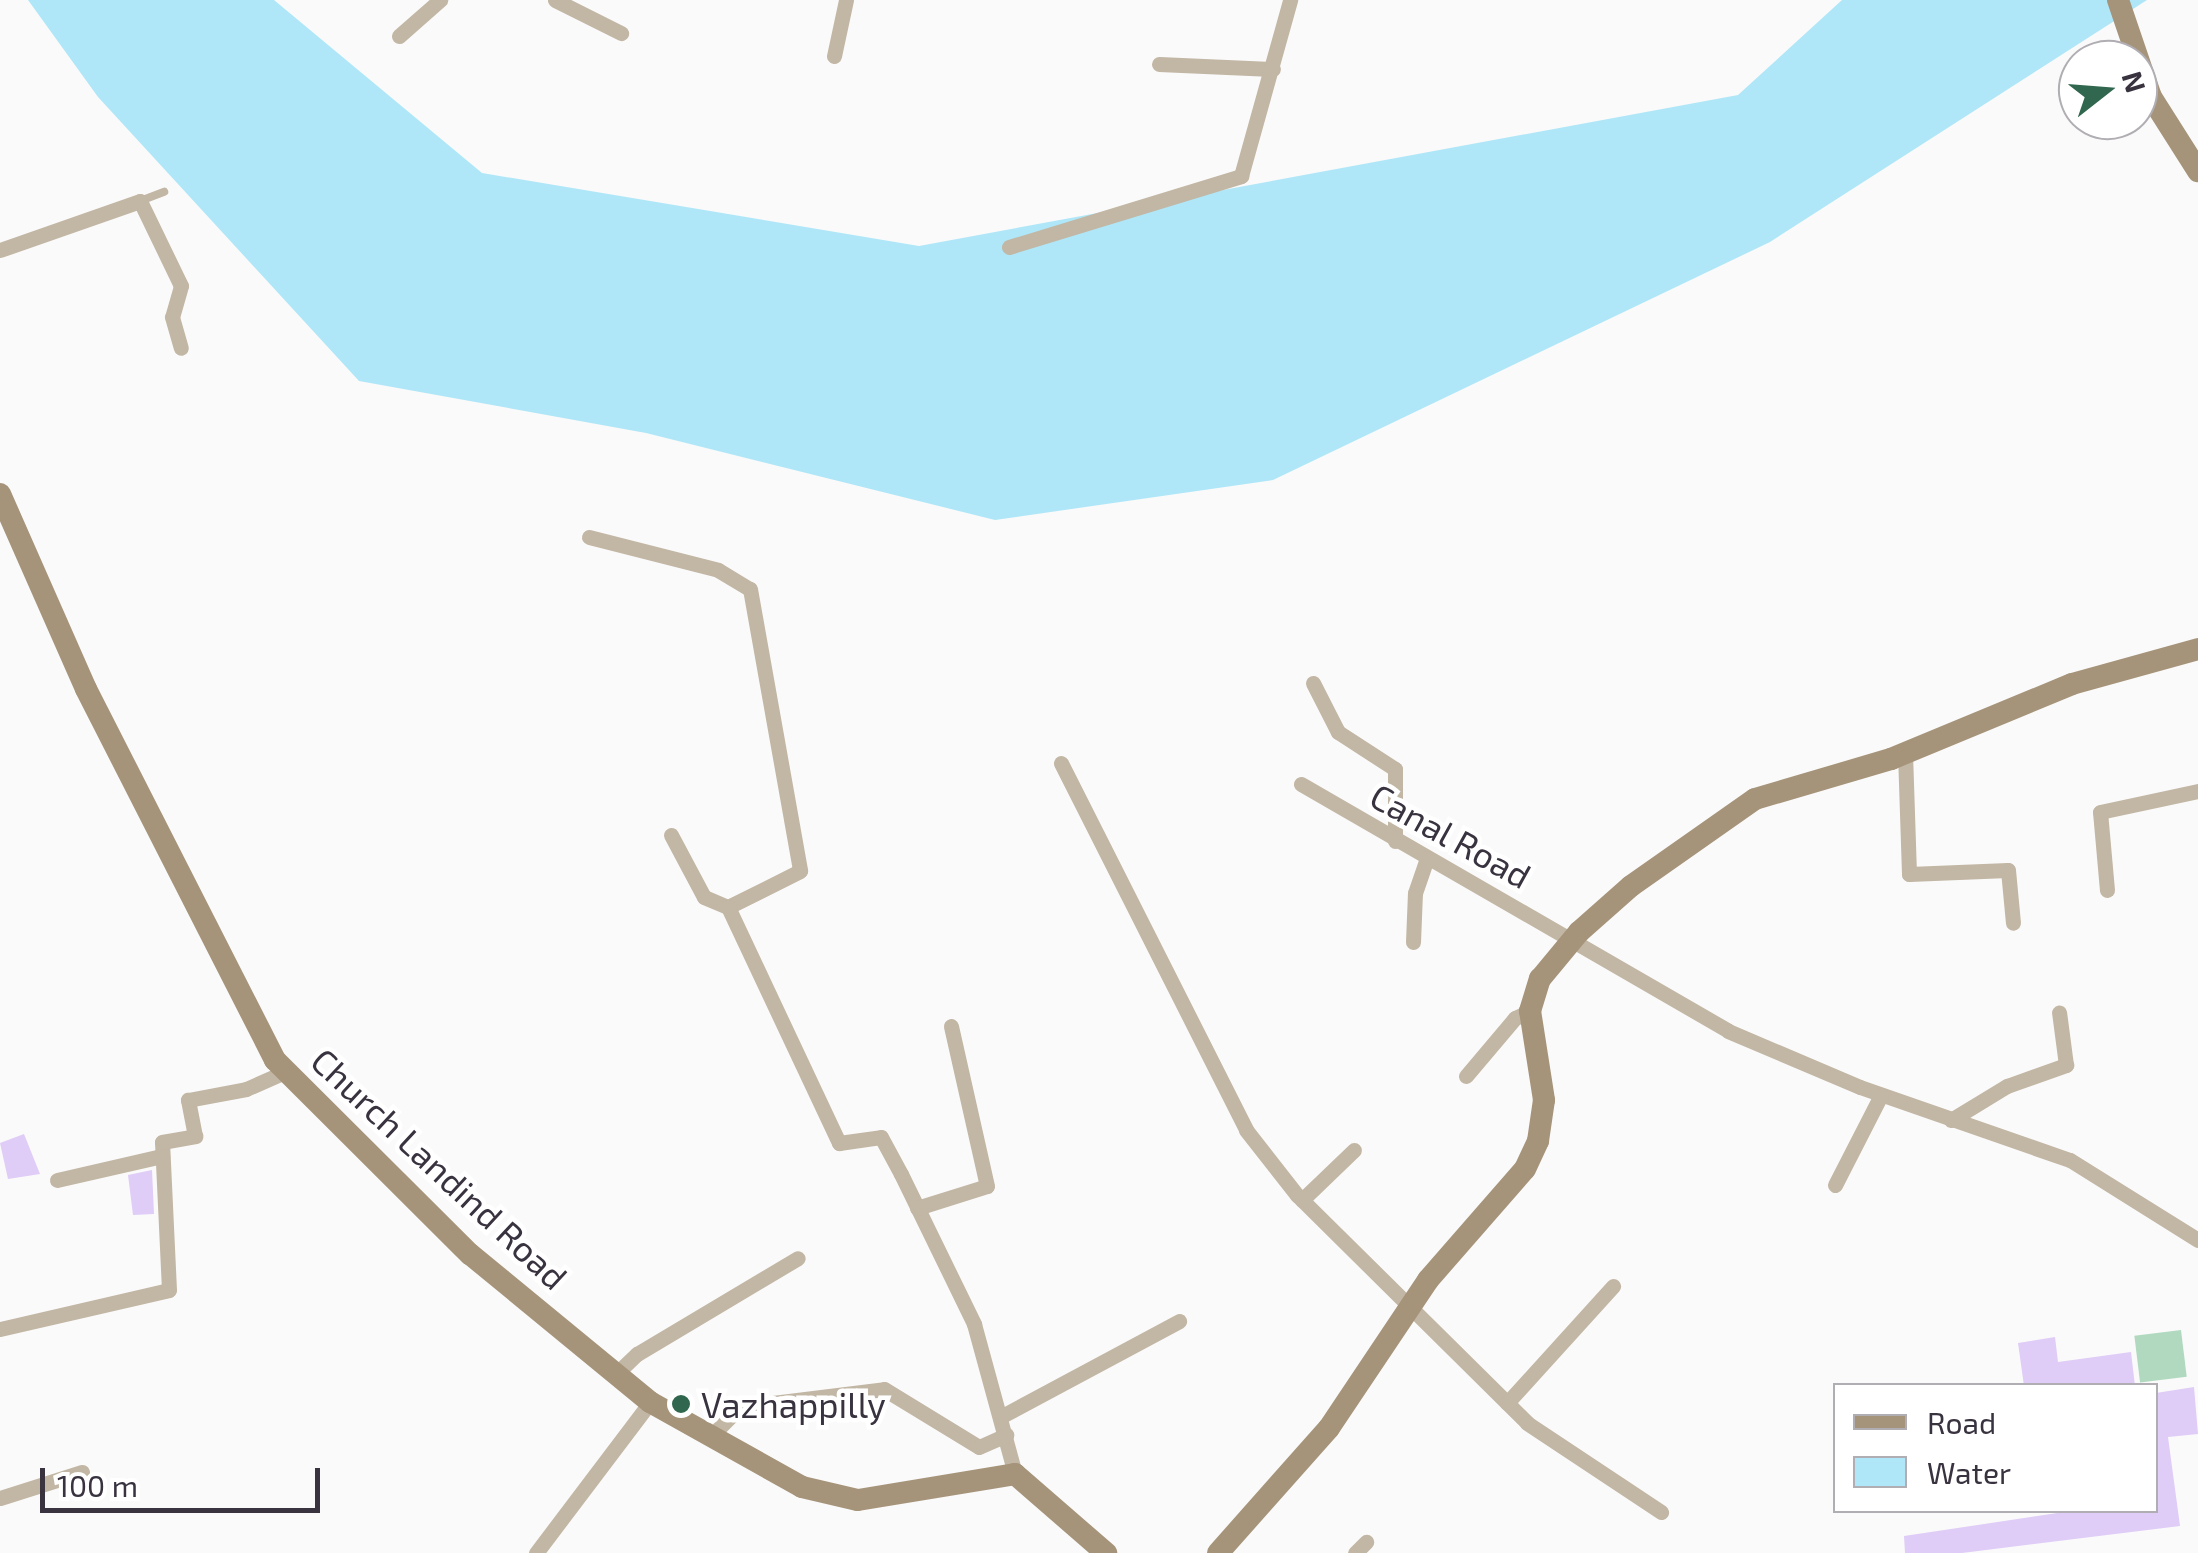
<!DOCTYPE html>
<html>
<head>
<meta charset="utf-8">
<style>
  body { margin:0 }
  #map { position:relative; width:2198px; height:1553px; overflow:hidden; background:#fafafa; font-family:"Exo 2",sans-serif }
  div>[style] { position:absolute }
  .green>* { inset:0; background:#b1d9c0; transform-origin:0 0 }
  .water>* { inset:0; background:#afe7f8 }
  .building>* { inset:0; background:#dfccf7 }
  .lane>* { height:8px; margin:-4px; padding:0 4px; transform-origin:4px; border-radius:4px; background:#c2b6a4 }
  .street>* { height:15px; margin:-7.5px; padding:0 7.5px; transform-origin:7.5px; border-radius:7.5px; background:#c2b6a4 }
  .secondary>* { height:22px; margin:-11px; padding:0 11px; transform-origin:11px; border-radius:11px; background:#a6947a }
  .dots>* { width:28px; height:28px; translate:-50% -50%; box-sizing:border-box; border:5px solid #fff; border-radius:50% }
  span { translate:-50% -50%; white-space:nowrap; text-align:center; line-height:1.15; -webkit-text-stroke:9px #fff; paint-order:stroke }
  .street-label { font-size:35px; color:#393340 }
  .poi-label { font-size:35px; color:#393340 }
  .left { translate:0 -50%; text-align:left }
  .legend { position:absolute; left:1833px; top:1383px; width:325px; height:130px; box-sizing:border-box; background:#fff; border:2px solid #b0adb3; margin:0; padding:12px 18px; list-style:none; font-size:30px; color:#393340 }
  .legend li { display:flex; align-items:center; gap:20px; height:50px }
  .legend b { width:50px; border:2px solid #b0adb3 }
  .north { position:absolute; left:2058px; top:40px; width:100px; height:100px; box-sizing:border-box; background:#fff; border:2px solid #b0adb3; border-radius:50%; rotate:73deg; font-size:28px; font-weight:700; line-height:40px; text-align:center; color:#393340 }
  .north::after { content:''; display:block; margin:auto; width:35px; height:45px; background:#31674e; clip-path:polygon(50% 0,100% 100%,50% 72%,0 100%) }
  .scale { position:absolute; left:40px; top:1468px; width:280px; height:45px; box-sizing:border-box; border:5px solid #393340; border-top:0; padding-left:12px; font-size:30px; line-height:35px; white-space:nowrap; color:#393340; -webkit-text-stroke:8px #fff; paint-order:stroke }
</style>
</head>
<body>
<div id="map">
  <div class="green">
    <div style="left:2181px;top:1330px;width:47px;height:47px;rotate:83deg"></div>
  </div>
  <div class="water">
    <div style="clip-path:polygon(28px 0,274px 0,482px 173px,919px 246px,1738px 95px,1842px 0,2147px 0,1770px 242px,1273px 480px,995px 520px,646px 433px,359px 381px,98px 97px)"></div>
  </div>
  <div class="building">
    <div style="clip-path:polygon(24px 1134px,40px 1174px,8px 1179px,0 1143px)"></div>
    <div style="clip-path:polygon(152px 1170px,154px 1214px,133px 1215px,128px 1175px)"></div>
    <div style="clip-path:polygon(2055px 1337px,2058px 1362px,2131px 1352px,2135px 1386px,2024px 1386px,2018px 1343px)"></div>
    <div style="clip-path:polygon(2194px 1387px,2198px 1434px,2168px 1437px,2180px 1526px,1962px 1553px,1905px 1553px,1904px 1536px,2078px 1510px,2156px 1510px,2156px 1393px)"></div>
  </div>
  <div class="lane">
    <div style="left:140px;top:201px;width:26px;rotate:-21deg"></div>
  </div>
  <div class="street">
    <div style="left:555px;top:0;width:74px;rotate:26.6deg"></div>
    <div style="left:399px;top:36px;width:55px;rotate:-41.3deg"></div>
    <div style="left:834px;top:56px;width:57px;rotate:-77.9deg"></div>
    <div style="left:1159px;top:64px;width:114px;rotate:2.5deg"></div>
    <div style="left:1009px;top:247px;width:243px;rotate:-17deg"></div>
    <div style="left:1241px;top:176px;width:183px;rotate:-74.4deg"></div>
    <div style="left:0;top:250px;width:148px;rotate:-19.3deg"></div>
    <div style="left:140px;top:201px;width:94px;rotate:64.2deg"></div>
    <div style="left:181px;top:286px;width:32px;rotate:106deg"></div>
    <div style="left:172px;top:317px;width:32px;rotate:74deg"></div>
    <div style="left:589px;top:537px;width:133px;rotate:14.3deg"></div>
    <div style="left:718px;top:570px;width:37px;rotate:31deg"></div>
    <div style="left:750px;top:589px;width:286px;rotate:79.9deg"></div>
    <div style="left:800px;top:871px;width:80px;rotate:153.4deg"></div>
    <div style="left:1313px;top:683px;width:55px;rotate:63deg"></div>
    <div style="left:1338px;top:732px;width:68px;rotate:33deg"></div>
    <div style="left:1395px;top:769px;width:72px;rotate:90deg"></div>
    <div style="left:1905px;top:753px;width:121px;rotate:88.1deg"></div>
    <div style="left:1909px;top:874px;width:99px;rotate:-2.3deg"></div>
    <div style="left:2008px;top:870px;width:53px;rotate:84.6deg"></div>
    <div style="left:1061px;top:763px;width:411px;rotate:63.2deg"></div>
    <div style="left:1246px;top:1130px;width:83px;rotate:51.9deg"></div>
    <div style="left:1297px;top:1195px;width:324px;rotate:44.7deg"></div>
    <div style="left:1527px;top:1423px;width:161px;rotate:33.6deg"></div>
    <div style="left:1301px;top:784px;width:493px;rotate:30deg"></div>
    <div style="left:1728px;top:1031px;width:143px;rotate:23deg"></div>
    <div style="left:1860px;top:1087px;width:222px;rotate:19.2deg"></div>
    <div style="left:2070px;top:1160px;width:151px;rotate:32deg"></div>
    <div style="left:671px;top:835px;width:70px;rotate:62deg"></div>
    <div style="left:704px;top:897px;width:26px;rotate:23deg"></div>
    <div style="left:728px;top:907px;width:261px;rotate:64.8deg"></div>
    <div style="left:839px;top:1143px;width:42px;rotate:-8.1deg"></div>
    <div style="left:881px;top:1137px;width:42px;rotate:61.6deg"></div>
    <div style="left:901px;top:1174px;width:167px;rotate:64deg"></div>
    <div style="left:974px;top:1324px;width:156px;rotate:74.7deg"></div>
    <div style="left:2107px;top:890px;width:78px;rotate:-95.1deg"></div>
    <div style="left:2100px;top:812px;width:100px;rotate:-12.1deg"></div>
    <div style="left:1413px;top:942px;width:49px;rotate:-87.7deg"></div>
    <div style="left:1415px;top:893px;width:37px;rotate:-71deg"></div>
    <div style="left:1466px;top:1076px;width:76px;rotate:-49.8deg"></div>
    <div style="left:1515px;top:1018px;width:17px;rotate:-25deg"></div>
    <div style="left:1951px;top:1120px;width:66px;rotate:-31.3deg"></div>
    <div style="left:2007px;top:1086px;width:63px;rotate:-19.6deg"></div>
    <div style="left:2066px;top:1065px;width:53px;rotate:-97.5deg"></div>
    <div style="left:57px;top:1180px;width:108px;rotate:-12.9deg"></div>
    <div style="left:1835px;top:1185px;width:101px;rotate:-62.9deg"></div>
    <div style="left:1302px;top:1200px;width:72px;rotate:-43.9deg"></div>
    <div style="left:917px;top:1208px;width:73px;rotate:-17.4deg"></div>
    <div style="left:987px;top:1186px;width:164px;rotate:-102.7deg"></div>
    <div style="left:0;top:1329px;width:173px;rotate:-13deg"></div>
    <div style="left:169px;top:1290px;width:148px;rotate:-92.7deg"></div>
    <div style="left:162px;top:1142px;width:34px;rotate:-10deg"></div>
    <div style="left:195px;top:1136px;width:37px;rotate:-101deg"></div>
    <div style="left:188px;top:1100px;width:59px;rotate:-10.7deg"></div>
    <div style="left:246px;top:1089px;width:45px;rotate:-23.7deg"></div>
    <div style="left:616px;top:1374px;width:29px;rotate:-44deg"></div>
    <div style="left:637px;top:1354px;width:187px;rotate:-30.8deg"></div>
    <div style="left:1507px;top:1403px;width:158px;rotate:-47.8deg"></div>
    <div style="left:1002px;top:1416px;width:201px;rotate:-28.2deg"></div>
    <div style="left:711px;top:1436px;width:41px;rotate:-45deg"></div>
    <div style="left:740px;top:1407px;width:145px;rotate:-7.1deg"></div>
    <div style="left:884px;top:1389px;width:111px;rotate:31.4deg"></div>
    <div style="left:979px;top:1447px;width:30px;rotate:-24deg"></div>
    <div style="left:0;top:1498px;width:86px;rotate:-17.6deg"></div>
    <div style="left:536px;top:1553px;width:189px;rotate:-52.9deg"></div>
    <div style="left:1355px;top:1553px;width:16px;rotate:-45deg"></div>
  </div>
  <div class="secondary">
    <div style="left:2118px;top:0;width:102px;rotate:71.2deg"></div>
    <div style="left:2151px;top:97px;width:88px;rotate:57.6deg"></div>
    <div style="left:0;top:494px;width:213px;rotate:66.2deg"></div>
    <div style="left:86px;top:689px;width:416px;rotate:63deg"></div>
    <div style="left:275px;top:1060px;width:275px;rotate:44.9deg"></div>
    <div style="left:470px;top:1254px;width:233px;rotate:39.4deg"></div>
    <div style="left:650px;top:1402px;width:174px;rotate:29.2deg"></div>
    <div style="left:802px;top:1487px;width:57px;rotate:13.1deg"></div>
    <div style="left:858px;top:1500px;width:159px;rotate:-9.4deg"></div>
    <div style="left:1015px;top:1474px;width:121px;rotate:41deg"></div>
    <div style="left:1218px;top:1553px;width:167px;rotate:-48.4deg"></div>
    <div style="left:1329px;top:1428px;width:178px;rotate:-56.2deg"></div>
    <div style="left:1428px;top:1280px;width:147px;rotate:-48.9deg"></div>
    <div style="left:1525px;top:1169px;width:31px;rotate:-65deg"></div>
    <div style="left:1538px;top:1141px;width:41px;rotate:-81.7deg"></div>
    <div style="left:1544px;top:1100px;width:90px;rotate:-98.9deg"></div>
    <div style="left:1530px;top:1011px;width:34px;rotate:-73deg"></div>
    <div style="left:1540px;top:979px;width:61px;rotate:-50.3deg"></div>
    <div style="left:1579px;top:932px;width:69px;rotate:-41.5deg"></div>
    <div style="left:1631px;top:886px;width:151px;rotate:-35.1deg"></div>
    <div style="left:1755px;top:799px;width:142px;rotate:-16.4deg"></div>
    <div style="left:1891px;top:759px;width:196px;rotate:-22.5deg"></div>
    <div style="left:2072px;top:684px;width:131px;rotate:-15.5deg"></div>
  </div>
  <div class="dots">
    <div style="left:681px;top:1404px;background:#31674e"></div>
  </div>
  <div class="street-label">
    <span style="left:1451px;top:835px;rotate:29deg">Canal Road</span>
    <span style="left:440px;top:1168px;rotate:43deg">Church Landind Road</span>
  </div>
  <div class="poi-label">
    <span class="left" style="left:701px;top:1404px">Vazhappilly</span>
  </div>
  <ul class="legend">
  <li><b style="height:12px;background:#a6947a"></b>Road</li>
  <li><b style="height:28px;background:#afe7f8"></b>Water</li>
  </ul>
  <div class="north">N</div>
  <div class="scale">100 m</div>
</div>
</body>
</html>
